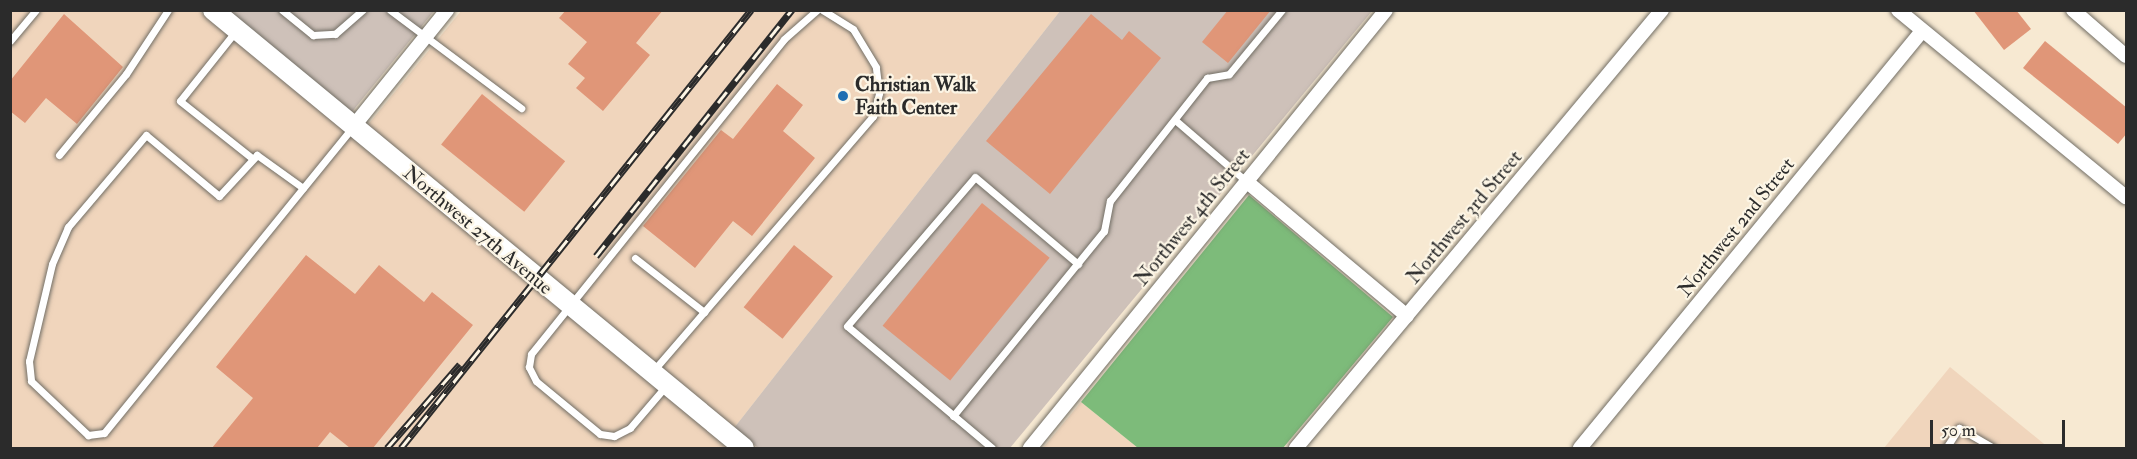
<!DOCTYPE html>
<html>
<head>
<meta charset="utf-8">
<style>
  body { margin:0 }
  #map { position:relative; width:2137px; height:459px; overflow:hidden; background:#f7e9d2; font-family:"IM FELL Double Pica",serif }
  div>[style] { position:absolute }
  .built>* { inset:0; background:#f0d5bc }
  .industrial>* { inset:0; background:#cec1b9 }
  .forest>* { inset:0; background:#7dbb7a }
  .building>* { inset:0; background:#e09678; transform-origin:0 0 }
  .roads { filter:drop-shadow(0 0 2px #726e65) drop-shadow(0 0 2px #726e65) }
  .service>* { height:7px; margin:-3.5px; padding:0 3.5px; transform-origin:3.5px; border-radius:3.5px; background:#fff }
  .minor>* { height:14px; margin:-7px; padding:0 7px; transform-origin:7px; border-radius:7px; background:#fff }
  .secondary>* { height:20px; margin:-10px; padding:0 10px; transform-origin:10px; border-radius:10px; background:#fff }
  .rail>* { height:7px; margin-top:-3.5px; transform-origin:0; background:repeating-linear-gradient(90deg,#fcf5e5 0 14px,#2b2b2b 0 28px); box-sizing:border-box; border-block:2px solid #2b2b2b }
  .dots>* { width:16px; height:16px; translate:-50% -50%; box-sizing:border-box; border:3px solid #fcf5e5; border-radius:50% }
  span { translate:-50% -50%; white-space:nowrap; text-align:center; line-height:1.15; -webkit-text-stroke:4.5px #fcf5e5; paint-order:stroke }
  .poi-label { font-size:20px; color:#2b2b2b; font-weight:700 }
  .left { translate:0 -50%; text-align:left }
  .street-label { font-size:20px; color:#2b2b2b }
  .frame { position:absolute; inset:0; border:12px solid #2b2b2b; pointer-events:none }
  .scale { position:absolute; left:1930px; top:420px; width:135px; height:27px; box-sizing:border-box; border:3px solid #2b2b2b; border-top:0; padding-left:8px; font-size:18px; line-height:21px; white-space:nowrap; color:#2b2b2b; -webkit-text-stroke:4px #fcf5e5; paint-order:stroke }
</style>
</head>
<body>
<div id="map">
  <div class="built">
    <div style="clip-path:polygon(10px 11px,199px 11px,729px 448px,11px 448px)"></div>
    <div style="clip-path:polygon(461px 11px,1060px 11px,734px 428px,367px 126px)"></div>
    <div style="clip-path:polygon(1950px 367px,2049px 448px,1884px 448px)"></div>
    <div style="clip-path:polygon(1081px 402px,1138px 448px,1043px 448px)"></div>
  </div>
  <div class="industrial">
    <div style="clip-path:polygon(227px 11px,434px 11px,351px 113px)"></div>
    <div style="clip-path:polygon(1060px 11px,1372px 11px,1010px 448px,758px 448px,734px 428px)"></div>
  </div>
  <div class="forest">
    <div style="clip-path:polygon(1249px 195px,1393px 317px,1283px 448px,1138px 448px,1081px 402px)"></div>
  </div>
  <div class="building">
    <div style="clip-path:polygon(566px 10px,663px 10px,636px 43px,650px 55px,603px 111px,576px 88px,585px 78px,568px 64px,587px 42px,559px 18px)"></div>
    <div style="clip-path:polygon(1228px 10px,1271px 10px,1228px 63px,1202px 42px)"></div>
    <div style="clip-path:polygon(1973px 10px,2016px 10px,2031px 29px,2004px 50px)"></div>
    <div style="clip-path:polygon(64px 14px,123px 67px,77px 124px,46px 98px,25px 123px,10px 111px,10px 81px)"></div>
    <div style="clip-path:polygon(1091px 14px,1122px 40px,1129px 31px,1161px 58px,1050px 194px,986px 141px)"></div>
    <div style="clip-path:polygon(2045px 41px,2127px 108px,2127px 133px,2118px 144px,2023px 68px)"></div>
    <div style="clip-path:polygon(777px 84px,803px 105px,783px 131px,815px 158px,752px 236px,733px 221px,695px 268px,643px 226px,721px 130px,733px 139px)"></div>
    <div style="left:482px;top:94px;width:107px;height:65px;rotate:39deg"></div>
    <div style="left:982px;top:203px;width:87px;height:158px;rotate:39deg"></div>
    <div style="left:794px;top:245px;width:50px;height:80px;rotate:39deg"></div>
    <div style="clip-path:polygon(306px 255px,355px 294px,379px 265px,424px 302px,432px 292px,473px 325px,373px 448px,350px 448px,330px 432px,317px 448px,212px 448px,253px 398px,216px 367px)"></div>
  </div>
  <div class="roads">
    <div class="service">
      <div style="left:282px;top:10px;width:40px;rotate:39deg"></div>
      <div style="left:313px;top:35px;width:22px;rotate:-3deg"></div>
      <div style="left:335px;top:34px;width:37px;rotate:-41deg"></div>
      <div style="left:390px;top:10px;width:164px;rotate:36.8deg"></div>
      <div style="left:235px;top:32px;width:88px;rotate:128.6deg"></div>
      <div style="left:180px;top:101px;width:92px;rotate:38.4deg"></div>
      <div style="left:10px;top:41px;width:40px;rotate:-50deg"></div>
      <div style="left:1175px;top:120px;width:94px;rotate:40.7deg"></div>
      <div style="left:59px;top:155px;width:105px;rotate:-50.4deg"></div>
      <div style="left:126px;top:74px;width:77px;rotate:-56.7deg"></div>
      <div style="left:303px;top:188px;width:57px;rotate:-144.3deg"></div>
      <div style="left:257px;top:155px;width:56px;rotate:132.8deg"></div>
      <div style="left:219px;top:196px;width:95px;rotate:-140.1deg"></div>
      <div style="left:146px;top:135px;width:121px;rotate:130.3deg"></div>
      <div style="left:68px;top:227px;width:40px;rotate:113.4deg"></div>
      <div style="left:52px;top:264px;width:100px;rotate:103.3deg"></div>
      <div style="left:29px;top:361px;width:20px;rotate:84deg"></div>
      <div style="left:31px;top:381px;width:79px;rotate:43.5deg"></div>
      <div style="left:88px;top:435px;width:16px;rotate:-7deg"></div>
      <div style="left:104px;top:433px;width:395px;rotate:-50.9deg"></div>
      <div style="left:635px;top:258px;width:88px;rotate:38deg"></div>
      <div style="left:653px;top:371px;width:337px;rotate:-49.2deg"></div>
      <div style="left:873px;top:116px;width:24px;rotate:-75deg"></div>
      <div style="left:879px;top:93px;width:26px;rotate:-97deg"></div>
      <div style="left:876px;top:67px;width:44px;rotate:-121.2deg"></div>
      <div style="left:853px;top:29px;width:36px;rotate:-148deg"></div>
      <div style="left:665px;top:387px;width:54px;rotate:130.5deg"></div>
      <div style="left:630px;top:428px;width:18px;rotate:153deg"></div>
      <div style="left:614px;top:436px;width:14px;rotate:-172deg"></div>
      <div style="left:600px;top:434px;width:83px;rotate:-140.4deg"></div>
      <div style="left:536px;top:381px;width:16px;rotate:-117deg"></div>
      <div style="left:529px;top:367px;width:13px;rotate:-81deg"></div>
      <div style="left:531px;top:354px;width:404px;rotate:-51.2deg"></div>
      <div style="left:784px;top:39px;width:44px;rotate:-41.3deg"></div>
      <div style="left:953px;top:416px;width:239px;rotate:-50.8deg"></div>
      <div style="left:1104px;top:231px;width:31px;rotate:-79deg"></div>
      <div style="left:1110px;top:201px;width:157px;rotate:-51.7deg"></div>
      <div style="left:1207px;top:78px;width:22px;rotate:-10deg"></div>
      <div style="left:1229px;top:74px;width:83px;rotate:-50.4deg"></div>
      <div style="left:992px;top:448px;width:189px;rotate:-139.9deg"></div>
      <div style="left:847px;top:326px;width:196px;rotate:-49.3deg"></div>
      <div style="left:975px;top:177px;width:135px;rotate:40.2deg"></div>
      <div style="left:1946px;top:448px;width:24px;rotate:-57deg"></div>
      <div style="left:1959px;top:428px;width:39px;rotate:30deg"></div>
    </div>
    <div class="minor">
      <div style="left:1898px;top:10px;width:295px;rotate:39.4deg"></div>
      <div style="left:2073px;top:10px;width:70px;rotate:41deg"></div>
      <div style="left:353px;top:127px;width:150px;rotate:-51.2deg"></div>
      <div style="left:1246px;top:181px;width:210px;rotate:40deg"></div>
      <div style="left:1030px;top:448px;width:564px;rotate:-50.9deg"></div>
      <div style="left:1296px;top:448px;width:571px;rotate:-50.12deg"></div>
      <div style="left:1580px;top:448px;width:539px;rotate:-50.64deg"></div>
    </div>
    <div class="secondary">
      <div style="left:213px;top:10px;width:688px;rotate:39.52deg"></div>
    </div>
  </div>
  <div class="rail">
    <div style="left:596px;top:256px;width:315px;rotate:-51.5deg"></div>
    <div style="left:387px;top:448px;width:111px;rotate:-49deg"></div>
    <div style="left:401px;top:448px;width:561px;rotate:-51.37deg"></div>
  </div>
  <div class="dots">
    <div style="left:843px;top:96px;background:#1f6fb2"></div>
  </div>
  <div class="poi-label">
    <span class="left" style="left:855px;top:96px">Christian Walk<br>Faith Center</span>
  </div>
  <div class="street-label">
    <span style="left:1192px;top:217px;rotate:-51deg">Northwest 4th Street</span>
    <span style="left:1464px;top:217px;rotate:-50deg">Northwest 3rd Street</span>
    <span style="left:1736px;top:227px;rotate:-51deg">Northwest 2nd Street</span>
    <span style="left:478px;top:230px;rotate:40deg">Northwest 27th Avenue</span>
  </div>
  <div class="frame"></div>
  <div class="scale">50 m</div>
</div>
</body>
</html>
